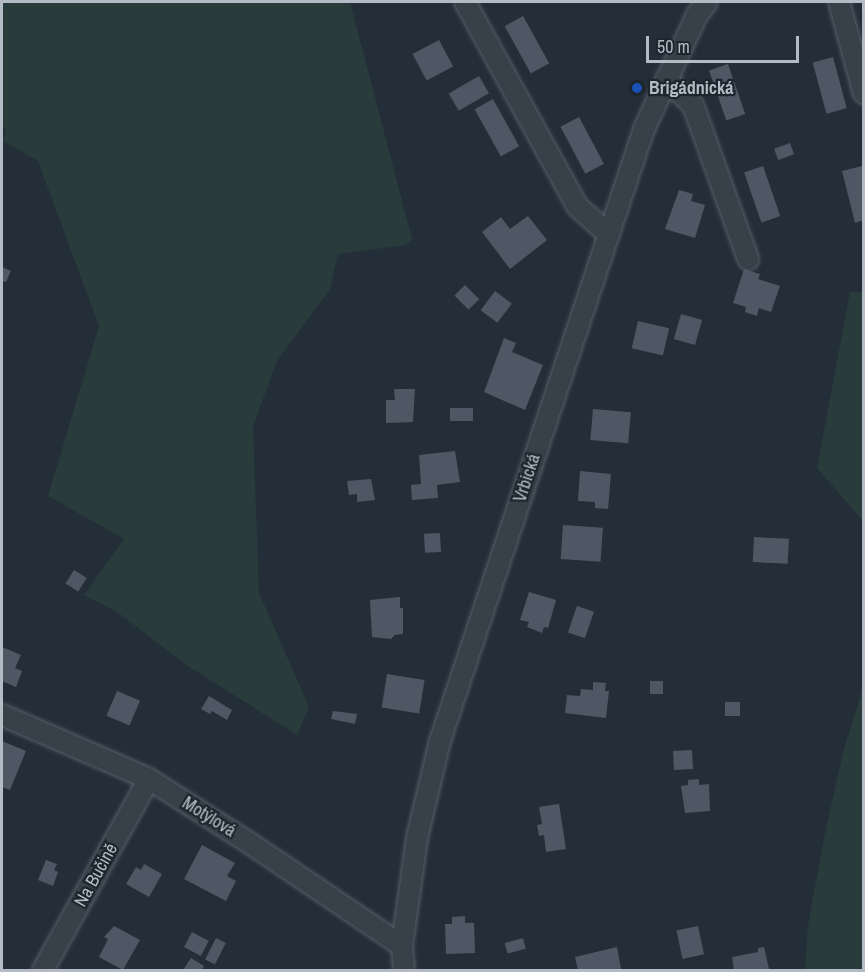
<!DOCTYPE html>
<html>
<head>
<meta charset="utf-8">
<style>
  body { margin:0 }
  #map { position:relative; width:865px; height:972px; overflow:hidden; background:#242e38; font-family:"Archivo Narrow",sans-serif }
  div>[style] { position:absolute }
  .green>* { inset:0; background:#293c3b }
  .building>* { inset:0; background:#4d5864; transform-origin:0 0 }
  .roads { filter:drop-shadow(0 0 2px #565e67) drop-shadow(0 0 2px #565e67) }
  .street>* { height:20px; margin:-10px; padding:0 10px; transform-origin:10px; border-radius:10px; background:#384049 }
  .dots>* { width:16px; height:16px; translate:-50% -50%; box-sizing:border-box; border:3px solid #1d252e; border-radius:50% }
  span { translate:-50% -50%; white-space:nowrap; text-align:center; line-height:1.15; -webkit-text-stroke:4.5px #1d252e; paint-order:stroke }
  .poi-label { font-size:18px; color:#b3bbc5; font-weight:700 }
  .left { translate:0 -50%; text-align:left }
  .street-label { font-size:18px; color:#b3bbc5 }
  .frame { position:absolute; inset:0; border:3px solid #b3bbc5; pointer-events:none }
  .scale { position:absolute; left:646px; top:36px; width:153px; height:27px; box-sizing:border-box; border:3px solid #b3bbc5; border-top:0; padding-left:8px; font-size:18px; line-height:21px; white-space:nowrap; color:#b3bbc5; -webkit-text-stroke:4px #1d252e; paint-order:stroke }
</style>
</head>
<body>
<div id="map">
  <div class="green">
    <div style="clip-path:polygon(2px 2px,350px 2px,412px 239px,406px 245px,338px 254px,330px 289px,277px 361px,253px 426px,259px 593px,309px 707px,297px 735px,188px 666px,116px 611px,84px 595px,124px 539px,48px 496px,99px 326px,38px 161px,3px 141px,6px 130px,2px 127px)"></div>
    <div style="clip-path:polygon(850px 292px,863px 292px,863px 521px,817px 468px)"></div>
    <div style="clip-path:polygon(863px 687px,863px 970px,805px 970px,808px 925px,826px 828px,844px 749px)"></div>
  </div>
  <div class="building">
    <div style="left:523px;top:16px;width:54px;height:21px;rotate:61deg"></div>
    <div style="left:439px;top:40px;width:30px;height:30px;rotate:62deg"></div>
    <div style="left:833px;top:57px;width:53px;height:21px;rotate:75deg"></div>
    <div style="left:728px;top:64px;width:53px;height:20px;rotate:71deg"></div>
    <div style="left:479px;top:76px;width:20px;height:35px;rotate:60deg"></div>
    <div style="left:493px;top:99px;width:54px;height:21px;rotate:61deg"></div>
    <div style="left:579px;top:117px;width:53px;height:21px;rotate:62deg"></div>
    <div style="left:790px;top:143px;width:12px;height:17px;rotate:70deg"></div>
    <div style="left:763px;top:166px;width:53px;height:20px;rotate:71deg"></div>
    <div style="clip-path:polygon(862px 166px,864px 220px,855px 223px,842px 171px)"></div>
    <div style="clip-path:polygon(679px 190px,693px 194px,691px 201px,705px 205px,695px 238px,665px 229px)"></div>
    <div style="clip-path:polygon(528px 216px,547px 240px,510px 269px,482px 232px,501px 217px,510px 229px)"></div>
    <div style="clip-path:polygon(2px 267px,11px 271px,6px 282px,2px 281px)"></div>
    <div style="clip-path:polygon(744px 269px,760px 274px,758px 279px,780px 286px,771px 312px,759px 308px,757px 316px,745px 312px,746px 307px,733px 303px)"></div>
    <div style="left:465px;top:285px;width:20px;height:15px;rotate:45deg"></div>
    <div style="left:495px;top:291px;width:21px;height:24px;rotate:37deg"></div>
    <div style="left:681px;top:314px;width:22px;height:26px;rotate:16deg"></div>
    <div style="left:638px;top:321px;width:32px;height:28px;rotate:13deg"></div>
    <div style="clip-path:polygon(504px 338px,516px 343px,512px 352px,543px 365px,525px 410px,484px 392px)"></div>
    <div style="clip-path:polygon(394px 389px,415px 389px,413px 422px,386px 423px,386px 400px,395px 400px)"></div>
    <div style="left:450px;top:408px;width:23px;height:13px"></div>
    <div style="left:593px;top:409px;width:38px;height:31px;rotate:5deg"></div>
    <div style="clip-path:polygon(455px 451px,460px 482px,437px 485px,438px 498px,412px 500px,411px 485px,421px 484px,419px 455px)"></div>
    <div style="clip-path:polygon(580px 471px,611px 474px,608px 509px,595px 508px,595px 502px,578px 501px)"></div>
    <div style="clip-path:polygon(371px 479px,375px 500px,357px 502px,357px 494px,349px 495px,347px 481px)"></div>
    <div style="left:563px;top:525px;width:40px;height:34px;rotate:4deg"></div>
    <div style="left:440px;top:533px;width:19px;height:16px;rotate:87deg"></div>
    <div style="left:754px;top:537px;width:35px;height:25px;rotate:3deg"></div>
    <div style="left:74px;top:570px;width:15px;height:16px;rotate:32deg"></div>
    <div style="clip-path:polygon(529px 592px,556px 600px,548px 628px,544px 627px,542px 633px,527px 627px,529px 622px,520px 620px)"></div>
    <div style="clip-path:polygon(400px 597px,400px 608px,403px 608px,403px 634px,395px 635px,391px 639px,372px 637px,370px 600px)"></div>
    <div style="left:577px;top:606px;width:18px;height:28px;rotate:19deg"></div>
    <div style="clip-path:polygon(2px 647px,21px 655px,15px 668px,22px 671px,16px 687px,2px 681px)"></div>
    <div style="left:387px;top:674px;width:38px;height:34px;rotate:9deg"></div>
    <div style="left:650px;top:681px;width:13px;height:13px"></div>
    <div style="clip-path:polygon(593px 682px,606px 683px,605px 691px,609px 691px,606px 718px,565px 713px,567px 695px,580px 696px,581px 689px,593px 690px)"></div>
    <div style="left:117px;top:691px;width:25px;height:27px;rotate:23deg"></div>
    <div style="clip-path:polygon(209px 696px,232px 710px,227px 720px,212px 711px,210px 714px,201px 709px)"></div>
    <div style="left:725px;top:702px;width:15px;height:14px"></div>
    <div style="clip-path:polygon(333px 711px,357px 714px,355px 724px,331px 719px)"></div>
    <div style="clip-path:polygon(2px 741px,26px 751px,10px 790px,2px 787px)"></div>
    <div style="left:692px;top:750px;width:19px;height:19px;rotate:87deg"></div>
    <div style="clip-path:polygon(699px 779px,699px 785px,709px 784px,710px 811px,685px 813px,681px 786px,688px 785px,688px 780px)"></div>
    <div style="clip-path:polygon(559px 804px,566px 849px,546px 852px,544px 835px,539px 836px,537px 825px,542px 824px,539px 807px)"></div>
    <div style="clip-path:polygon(202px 845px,235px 863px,227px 876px,236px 881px,226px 901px,184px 879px)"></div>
    <div style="clip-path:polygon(46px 860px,57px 864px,54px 870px,58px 872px,53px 886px,38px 880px)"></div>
    <div style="clip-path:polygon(144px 864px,162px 874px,149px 897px,126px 884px,136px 867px,141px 870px)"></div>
    <div style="clip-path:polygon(465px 916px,465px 923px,474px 923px,475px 953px,446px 954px,445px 924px,452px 924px,452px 917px)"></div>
    <div style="clip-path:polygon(114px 926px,140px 940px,123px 970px,99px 957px,108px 939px,104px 937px)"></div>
    <div style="left:698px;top:926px;width:29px;height:22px;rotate:78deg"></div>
    <div style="left:192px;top:932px;width:19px;height:17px;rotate:28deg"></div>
    <div style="left:216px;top:938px;width:11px;height:24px;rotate:27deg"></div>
    <div style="left:523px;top:938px;width:11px;height:19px;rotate:75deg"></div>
    <div style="clip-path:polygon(617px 947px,621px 969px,578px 970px,575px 957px)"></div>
    <div style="clip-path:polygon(764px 947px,769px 969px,734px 970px,732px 957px,758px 952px,758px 948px)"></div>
    <div style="clip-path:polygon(191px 958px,204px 966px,202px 970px,183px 970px)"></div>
  </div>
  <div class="roads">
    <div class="street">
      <div style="left:465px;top:2px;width:233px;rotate:61.2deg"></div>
      <div style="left:577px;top:206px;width:40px;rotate:42deg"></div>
      <div style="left:839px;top:2px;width:95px;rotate:74.8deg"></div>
      <div style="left:666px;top:79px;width:37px;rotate:44deg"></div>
      <div style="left:693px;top:105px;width:164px;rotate:70.3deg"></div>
      <div style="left:2px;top:715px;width:160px;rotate:23.5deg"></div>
      <div style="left:149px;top:779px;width:121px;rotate:32.5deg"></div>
      <div style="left:251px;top:844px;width:182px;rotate:34deg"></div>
      <div style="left:43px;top:970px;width:218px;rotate:-61deg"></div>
      <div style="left:404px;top:970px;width:24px;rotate:-95deg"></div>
      <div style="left:402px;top:946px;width:109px;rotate:-82.1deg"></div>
      <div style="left:417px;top:838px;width:100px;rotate:-76.7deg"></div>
      <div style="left:440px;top:741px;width:645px;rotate:-71.57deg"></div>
      <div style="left:644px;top:129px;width:126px;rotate:-65.1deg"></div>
      <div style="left:697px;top:15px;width:16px;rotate:-52deg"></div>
    </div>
  </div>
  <div class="dots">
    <div style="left:637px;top:88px;background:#1a4fb4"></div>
  </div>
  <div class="poi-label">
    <span class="left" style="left:649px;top:88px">Brigádnická</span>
  </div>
  <div class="street-label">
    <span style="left:527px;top:478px;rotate:-72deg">Vrbická</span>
    <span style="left:209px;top:817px;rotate:32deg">Motýlová</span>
    <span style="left:96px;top:875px;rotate:-61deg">Na Bučině</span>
  </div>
  <div class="frame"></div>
  <div class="scale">50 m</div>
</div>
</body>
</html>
